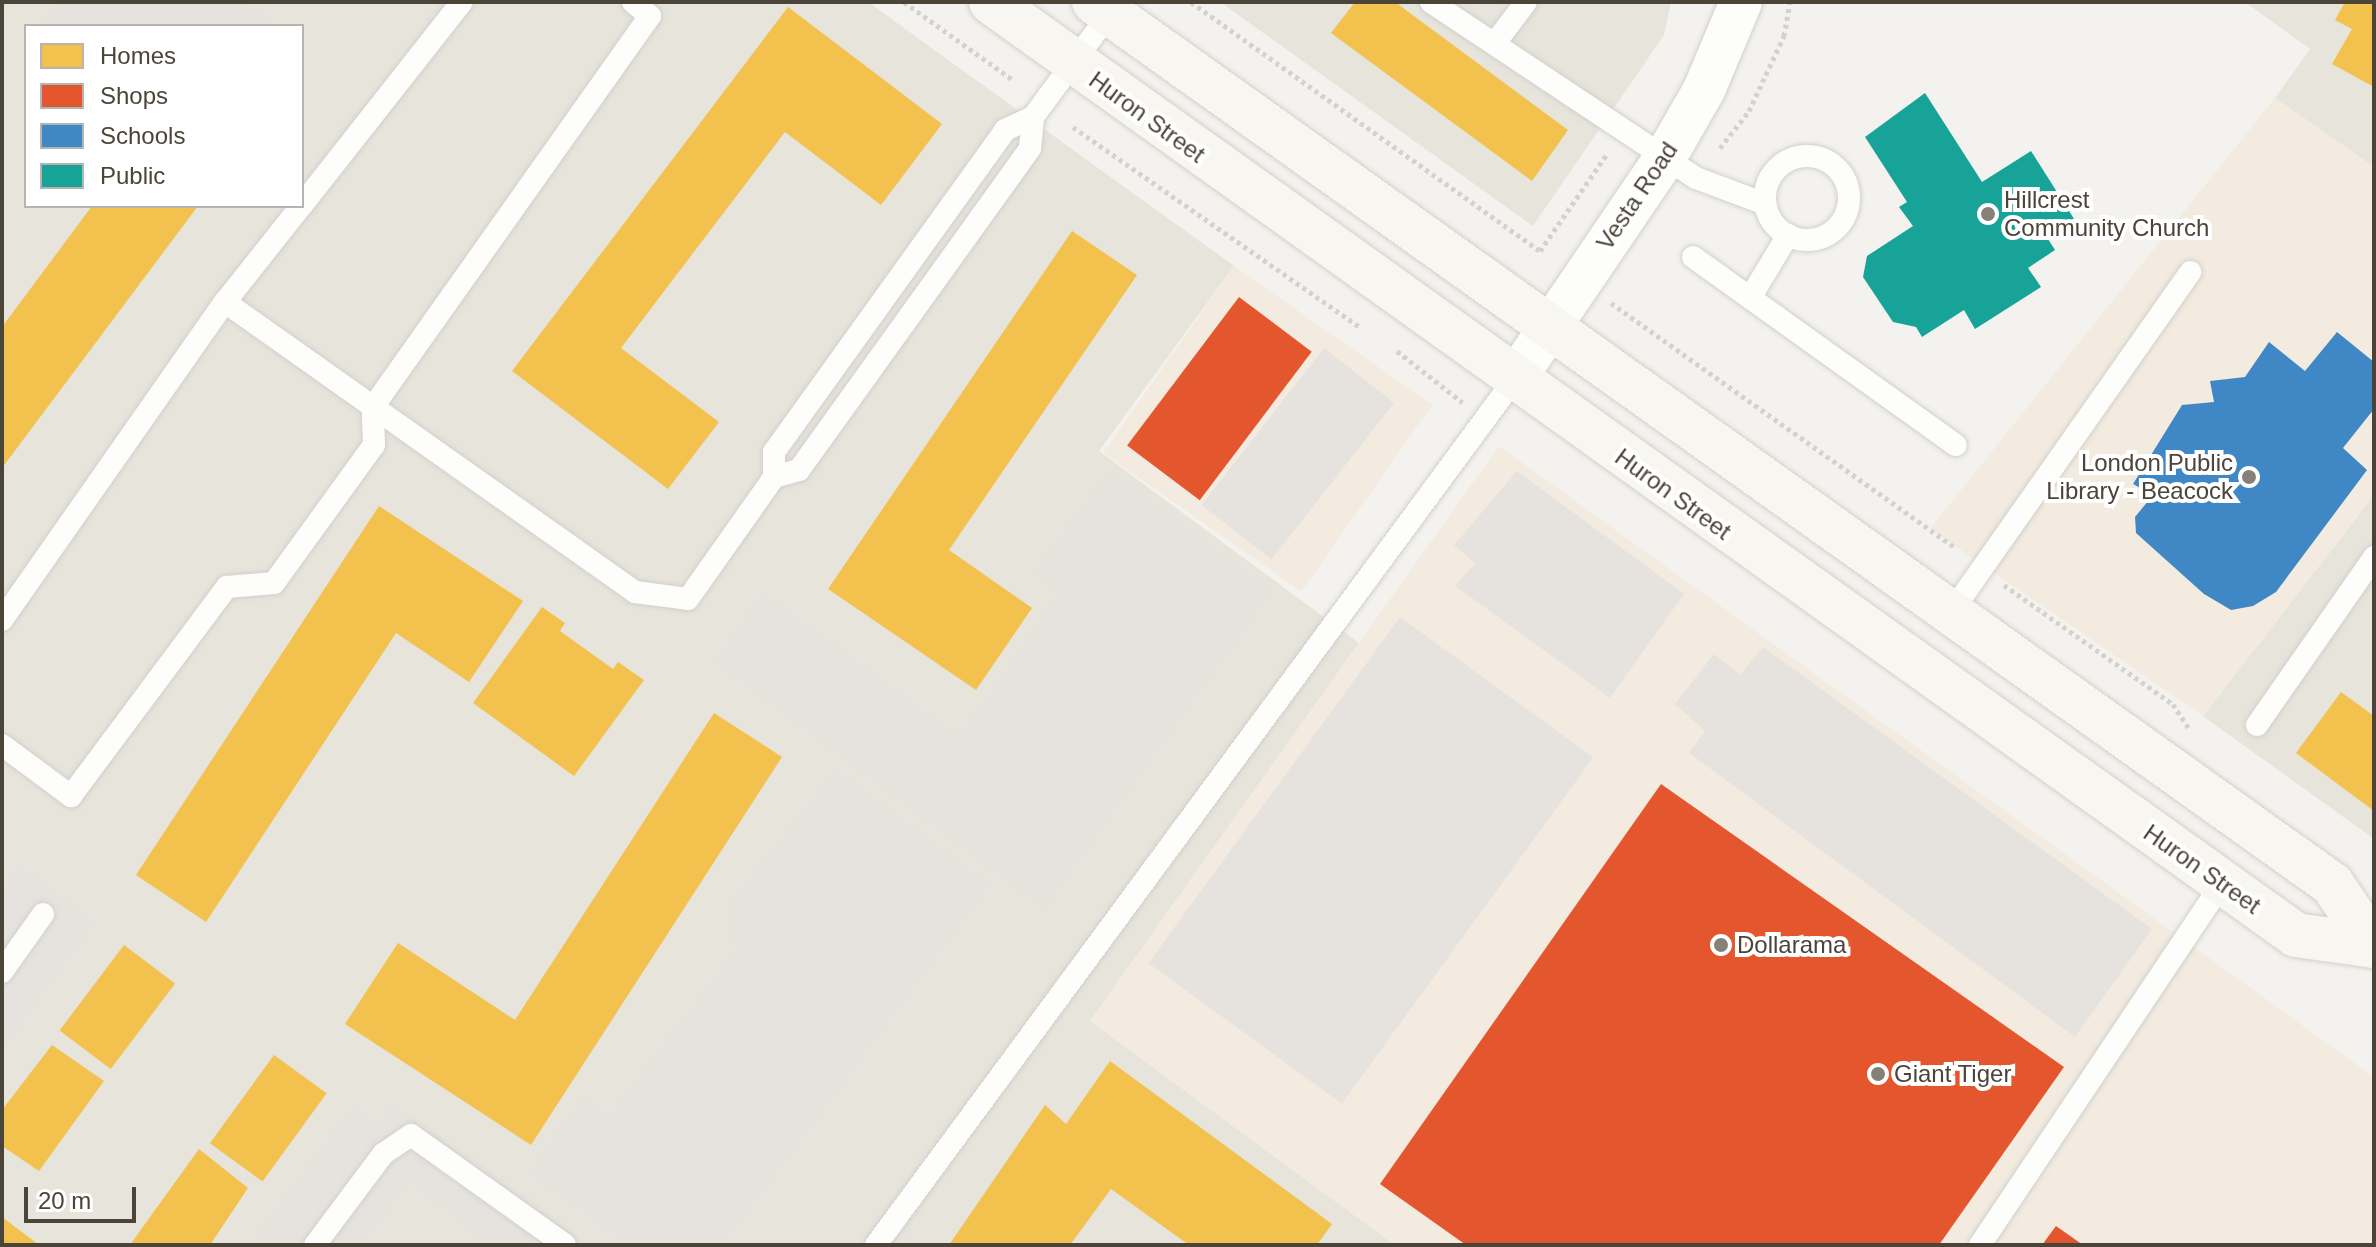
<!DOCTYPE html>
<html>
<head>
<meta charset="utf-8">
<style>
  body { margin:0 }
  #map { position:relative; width:2376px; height:1247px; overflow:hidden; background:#f4f2ee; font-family:Arial,sans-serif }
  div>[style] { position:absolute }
  .residential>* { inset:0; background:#e7e4dc }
  .commercial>* { inset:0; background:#f3ebdf; transform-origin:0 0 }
  .parking>* { inset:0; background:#e6e3df; transform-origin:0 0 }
  .homes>* { inset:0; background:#f2c14e; transform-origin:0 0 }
  .shops>* { inset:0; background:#e4572e; transform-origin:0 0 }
  .schools>* { inset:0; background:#3f88c5 }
  .public>* { inset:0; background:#17a398 }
  .path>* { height:5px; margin-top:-2.5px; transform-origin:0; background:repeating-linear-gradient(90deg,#d3d2cc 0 4px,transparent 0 8px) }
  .roads { filter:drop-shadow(0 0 2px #d2d0cb) drop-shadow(0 0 2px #d2d0cb) }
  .lane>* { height:22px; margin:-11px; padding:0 11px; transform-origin:11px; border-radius:11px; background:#fdfdfc }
  .lane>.ring { margin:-11px; padding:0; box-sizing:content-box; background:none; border:22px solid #fdfdfc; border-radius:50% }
  .street>* { height:42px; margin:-21px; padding:0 21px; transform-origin:21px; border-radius:21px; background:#fdfdfc }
  .secondary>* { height:44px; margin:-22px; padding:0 22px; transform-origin:22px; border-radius:22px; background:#f7f6f1 }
  .dots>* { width:22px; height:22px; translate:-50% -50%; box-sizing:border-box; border:4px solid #fff; border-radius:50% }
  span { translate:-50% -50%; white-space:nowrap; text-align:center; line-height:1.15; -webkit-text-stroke:8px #fff; paint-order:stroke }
  .street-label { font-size:24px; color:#4b4439 }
  .poi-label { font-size:24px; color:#4b4439 }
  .left { translate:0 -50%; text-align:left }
  .right { translate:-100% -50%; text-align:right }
  .frame { position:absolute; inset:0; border:4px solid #4b4439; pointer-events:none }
  .legend { position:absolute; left:24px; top:24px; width:280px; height:184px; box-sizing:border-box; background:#fff; border:2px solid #b7b4b0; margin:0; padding:10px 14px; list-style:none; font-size:24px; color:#4b4439 }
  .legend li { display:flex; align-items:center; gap:16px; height:40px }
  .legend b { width:40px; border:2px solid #b7b4b0 }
  .scale { position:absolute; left:24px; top:1187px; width:112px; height:36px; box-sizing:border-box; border:4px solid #4b4439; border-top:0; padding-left:10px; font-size:24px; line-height:28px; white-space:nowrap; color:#4b4439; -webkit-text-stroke:6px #fff; paint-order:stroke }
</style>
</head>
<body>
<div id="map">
  <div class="residential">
    <div style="clip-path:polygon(evenodd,2px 2px,868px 2px,1234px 266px,1099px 451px,1359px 643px,1090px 1021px,1395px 1245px,2px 1245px,2px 2px,26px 26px,302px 26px,302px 206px,26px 206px,26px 26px)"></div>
    <div style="clip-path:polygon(1220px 2px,1671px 2px,1664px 35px,1533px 226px)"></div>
    <div style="clip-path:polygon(2245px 2px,2374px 2px,2374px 167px,2275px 98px,2310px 49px)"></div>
    <div style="clip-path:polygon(2374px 495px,2374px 839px,2203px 716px)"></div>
  </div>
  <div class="commercial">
    <div style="clip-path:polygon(2275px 98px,2374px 167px,2374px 495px,2203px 716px,1930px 529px)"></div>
    <div style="left:1234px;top:266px;width:242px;height:228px;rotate:35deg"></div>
    <div style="clip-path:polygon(1499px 446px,2374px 1077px,2374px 1245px,1395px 1245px,1090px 1021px)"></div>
  </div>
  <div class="parking">
    <div style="clip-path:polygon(56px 2px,246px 2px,276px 26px,38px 26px)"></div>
    <div style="left:1324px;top:348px;width:89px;height:199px;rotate:38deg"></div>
    <div style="clip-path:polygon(1110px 470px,1271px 591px,1044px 908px,716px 662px,763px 594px,960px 737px,1060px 593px,1035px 572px)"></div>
    <div style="clip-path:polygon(1517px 471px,1684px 594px,1610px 698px,1455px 586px,1475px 563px,1454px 545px)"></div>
    <div style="left:1400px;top:617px;width:239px;height:428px;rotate:36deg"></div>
    <div style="clip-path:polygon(1763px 647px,2152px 929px,2075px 1037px,1689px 753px,1705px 731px,1675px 704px,1714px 654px,1740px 675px)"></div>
    <div style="clip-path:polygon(837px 770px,989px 885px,722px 1245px,629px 1245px,530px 1172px,583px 1099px,609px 1117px,737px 950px,727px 908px)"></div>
    <div style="clip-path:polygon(20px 866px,94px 922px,2px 1050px,2px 891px)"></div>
    <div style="clip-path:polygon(391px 1102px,591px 1245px,492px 1245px,409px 1180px,362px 1245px,249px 1245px,354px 1106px,378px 1124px)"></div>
  </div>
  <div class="homes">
    <div style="clip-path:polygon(1355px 2px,1395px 2px,1568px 130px,1532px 181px,1331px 33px)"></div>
    <div style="clip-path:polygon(2345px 2px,2374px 2px,2374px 87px,2332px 64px,2352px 29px,2335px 20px)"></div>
    <div style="clip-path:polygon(788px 7px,942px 124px,881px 205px,785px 132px,621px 348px,719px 422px,668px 489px,512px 371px)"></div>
    <div style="clip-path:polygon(92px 206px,198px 206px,2px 468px,2px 327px)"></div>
    <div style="clip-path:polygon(1072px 231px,1137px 275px,949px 550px,1032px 608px,976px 690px,828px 589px)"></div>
    <div style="clip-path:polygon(379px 506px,523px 601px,469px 682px,396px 633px,206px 922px,136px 875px)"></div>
    <div style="clip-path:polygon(542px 607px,565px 623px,560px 631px,613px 669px,618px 662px,644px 680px,574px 776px,473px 703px)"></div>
    <div style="clip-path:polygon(2341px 692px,2374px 716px,2374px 811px,2296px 753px)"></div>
    <div style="clip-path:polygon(714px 713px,782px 757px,531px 1145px,345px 1024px,398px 943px,515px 1020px)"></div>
    <div style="left:124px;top:945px;width:64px;height:107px;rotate:37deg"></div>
    <div style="clip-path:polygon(52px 1045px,104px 1081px,39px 1171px,2px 1146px,2px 1110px)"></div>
    <div style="left:274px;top:1055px;width:65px;height:109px;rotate:36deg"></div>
    <div style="clip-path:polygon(1110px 1061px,1332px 1224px,1317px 1245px,1189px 1245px,1111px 1189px,1070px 1245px,949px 1245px,1045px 1105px,1066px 1124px)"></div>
    <div style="clip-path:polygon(199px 1149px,248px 1188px,210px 1245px,136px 1245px,132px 1242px)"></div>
    <div style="clip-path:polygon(2px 1217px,39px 1245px,2px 1245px)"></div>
  </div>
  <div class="shops">
    <div style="left:1239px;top:297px;width:91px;height:186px;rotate:37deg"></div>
    <div style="clip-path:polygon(1661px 784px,2064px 1067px,1939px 1245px,1466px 1245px,1380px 1184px)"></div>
    <div style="clip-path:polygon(2056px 1226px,2083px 1245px,2042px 1245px)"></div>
  </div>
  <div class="schools">
    <div style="clip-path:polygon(2337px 332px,2374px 362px,2374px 409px,2343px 448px,2367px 470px,2276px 592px,2253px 606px,2231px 610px,2204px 594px,2136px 533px,2135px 517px,2153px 495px,2133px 484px,2182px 405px,2214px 402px,2210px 381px,2245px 377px,2269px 342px,2305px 371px)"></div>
  </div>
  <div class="public">
    <div style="clip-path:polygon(1925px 93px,1982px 182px,2031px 151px,2076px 222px,2048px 239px,2055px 250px,2028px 268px,2041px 287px,1975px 329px,1964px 310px,1922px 337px,1916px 327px,1893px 322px,1863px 277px,1867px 256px,1913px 226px,1899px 207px,1907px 202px,1865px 137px)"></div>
  </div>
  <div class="path">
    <div style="left:904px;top:2px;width:134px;rotate:35.6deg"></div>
    <div style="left:1191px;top:2px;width:429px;rotate:35.5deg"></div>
    <div style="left:1540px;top:251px;width:118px;rotate:-55.4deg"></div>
    <div style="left:1073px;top:127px;width:351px;rotate:34.9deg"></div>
    <div style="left:1720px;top:148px;width:47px;rotate:-51.9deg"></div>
    <div style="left:1749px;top:111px;width:83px;rotate:-65deg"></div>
    <div style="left:1784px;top:36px;width:35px;rotate:-80deg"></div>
    <div style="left:1611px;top:303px;width:423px;rotate:35.4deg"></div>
    <div style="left:1397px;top:351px;width:83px;rotate:38.1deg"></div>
    <div style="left:2004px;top:585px;width:207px;rotate:35.2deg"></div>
    <div style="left:2173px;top:704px;width:31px;rotate:57deg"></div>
  </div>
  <div class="roads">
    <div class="lane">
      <div style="left:1431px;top:2px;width:318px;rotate:33.6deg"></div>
      <div style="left:1696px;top:178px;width:74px;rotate:20.6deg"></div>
      <div style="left:1495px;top:43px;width:51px;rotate:-52.9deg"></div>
      <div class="ring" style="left:1765px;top:156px;width:62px;height:62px"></div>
      <div style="left:302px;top:205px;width:258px;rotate:-51.8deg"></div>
      <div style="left:1693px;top:257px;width:323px;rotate:35.6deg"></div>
      <div style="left:1750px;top:298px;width:74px;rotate:-58.9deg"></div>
      <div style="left:225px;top:302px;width:502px;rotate:35.27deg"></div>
      <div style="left:635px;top:592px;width:53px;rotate:7.5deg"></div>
      <div style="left:688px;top:599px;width:149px;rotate:-54.8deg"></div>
      <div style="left:774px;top:477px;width:25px;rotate:-90deg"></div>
      <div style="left:774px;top:452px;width:396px;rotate:-54.3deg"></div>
      <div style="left:1005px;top:130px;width:31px;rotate:-25deg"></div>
      <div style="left:1033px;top:117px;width:129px;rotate:-53.5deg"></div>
      <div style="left:774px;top:477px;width:26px;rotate:-16deg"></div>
      <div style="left:799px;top:470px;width:396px;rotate:-54.3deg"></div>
      <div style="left:1030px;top:148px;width:31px;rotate:-84deg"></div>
      <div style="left:1950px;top:614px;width:418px;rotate:-54.9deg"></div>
      <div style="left:2px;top:620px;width:388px;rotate:-55deg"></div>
      <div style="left:225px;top:302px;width:122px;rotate:-51.6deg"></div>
      <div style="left:2257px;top:725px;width:205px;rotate:-55.1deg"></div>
      <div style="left:2px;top:745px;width:86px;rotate:36.5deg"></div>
      <div style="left:71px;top:796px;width:261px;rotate:-53.3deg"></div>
      <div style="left:227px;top:587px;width:47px;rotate:-4.9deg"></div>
      <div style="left:274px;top:583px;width:170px;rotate:-54.1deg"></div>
      <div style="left:374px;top:445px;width:38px;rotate:-92deg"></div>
      <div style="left:373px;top:407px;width:479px;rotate:-54.7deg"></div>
      <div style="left:650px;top:16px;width:22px;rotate:-141deg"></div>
      <div style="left:2px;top:972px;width:71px;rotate:-54.7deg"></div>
      <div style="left:315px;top:1245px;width:114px;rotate:-53.2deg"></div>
      <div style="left:383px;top:1154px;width:34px;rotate:-34deg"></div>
      <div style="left:411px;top:1135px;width:189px;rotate:35.5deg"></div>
      <div style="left:876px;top:1245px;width:1075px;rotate:-53.59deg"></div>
      <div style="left:1980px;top:1245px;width:435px;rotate:-56.2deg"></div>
    </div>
    <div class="street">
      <div style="left:1514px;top:380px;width:271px;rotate:-55.8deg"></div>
      <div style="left:1666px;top:156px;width:76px;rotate:-60.1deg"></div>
      <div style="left:1704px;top:90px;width:95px;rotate:-67.2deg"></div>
    </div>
    <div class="secondary">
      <div style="left:991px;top:2px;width:1604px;rotate:35.56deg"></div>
      <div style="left:2296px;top:935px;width:79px;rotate:8deg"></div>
      <div style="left:1094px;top:2px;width:1520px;rotate:35.47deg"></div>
      <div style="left:2332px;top:884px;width:75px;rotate:55.9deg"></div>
    </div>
  </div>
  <div class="dots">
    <div style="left:1988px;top:214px;background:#868178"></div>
    <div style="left:2249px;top:477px;background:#868178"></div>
    <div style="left:1721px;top:945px;background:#868178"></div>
    <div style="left:1878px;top:1074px;background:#868178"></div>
  </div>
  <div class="street-label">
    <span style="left:1147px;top:117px;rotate:36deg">Huron Street</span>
    <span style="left:1637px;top:196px;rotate:-56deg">Vesta Road</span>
    <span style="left:1673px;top:494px;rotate:36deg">Huron Street</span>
    <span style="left:2202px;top:869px;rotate:35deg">Huron Street</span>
  </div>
  <div class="poi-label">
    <span class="left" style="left:2004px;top:214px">Hillcrest<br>Community Church</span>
    <span class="right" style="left:2233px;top:477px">London Public<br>Library - Beacock</span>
    <span class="left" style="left:1737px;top:945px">Dollarama</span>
    <span class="left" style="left:1894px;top:1074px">Giant Tiger</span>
  </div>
  <div class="frame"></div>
  <ul class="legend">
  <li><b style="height:22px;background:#f2c14e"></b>Homes</li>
  <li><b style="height:22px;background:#e4572e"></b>Shops</li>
  <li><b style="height:22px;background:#3f88c5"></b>Schools</li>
  <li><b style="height:22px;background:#17a398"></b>Public</li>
  </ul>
  <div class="scale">20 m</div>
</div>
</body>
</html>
